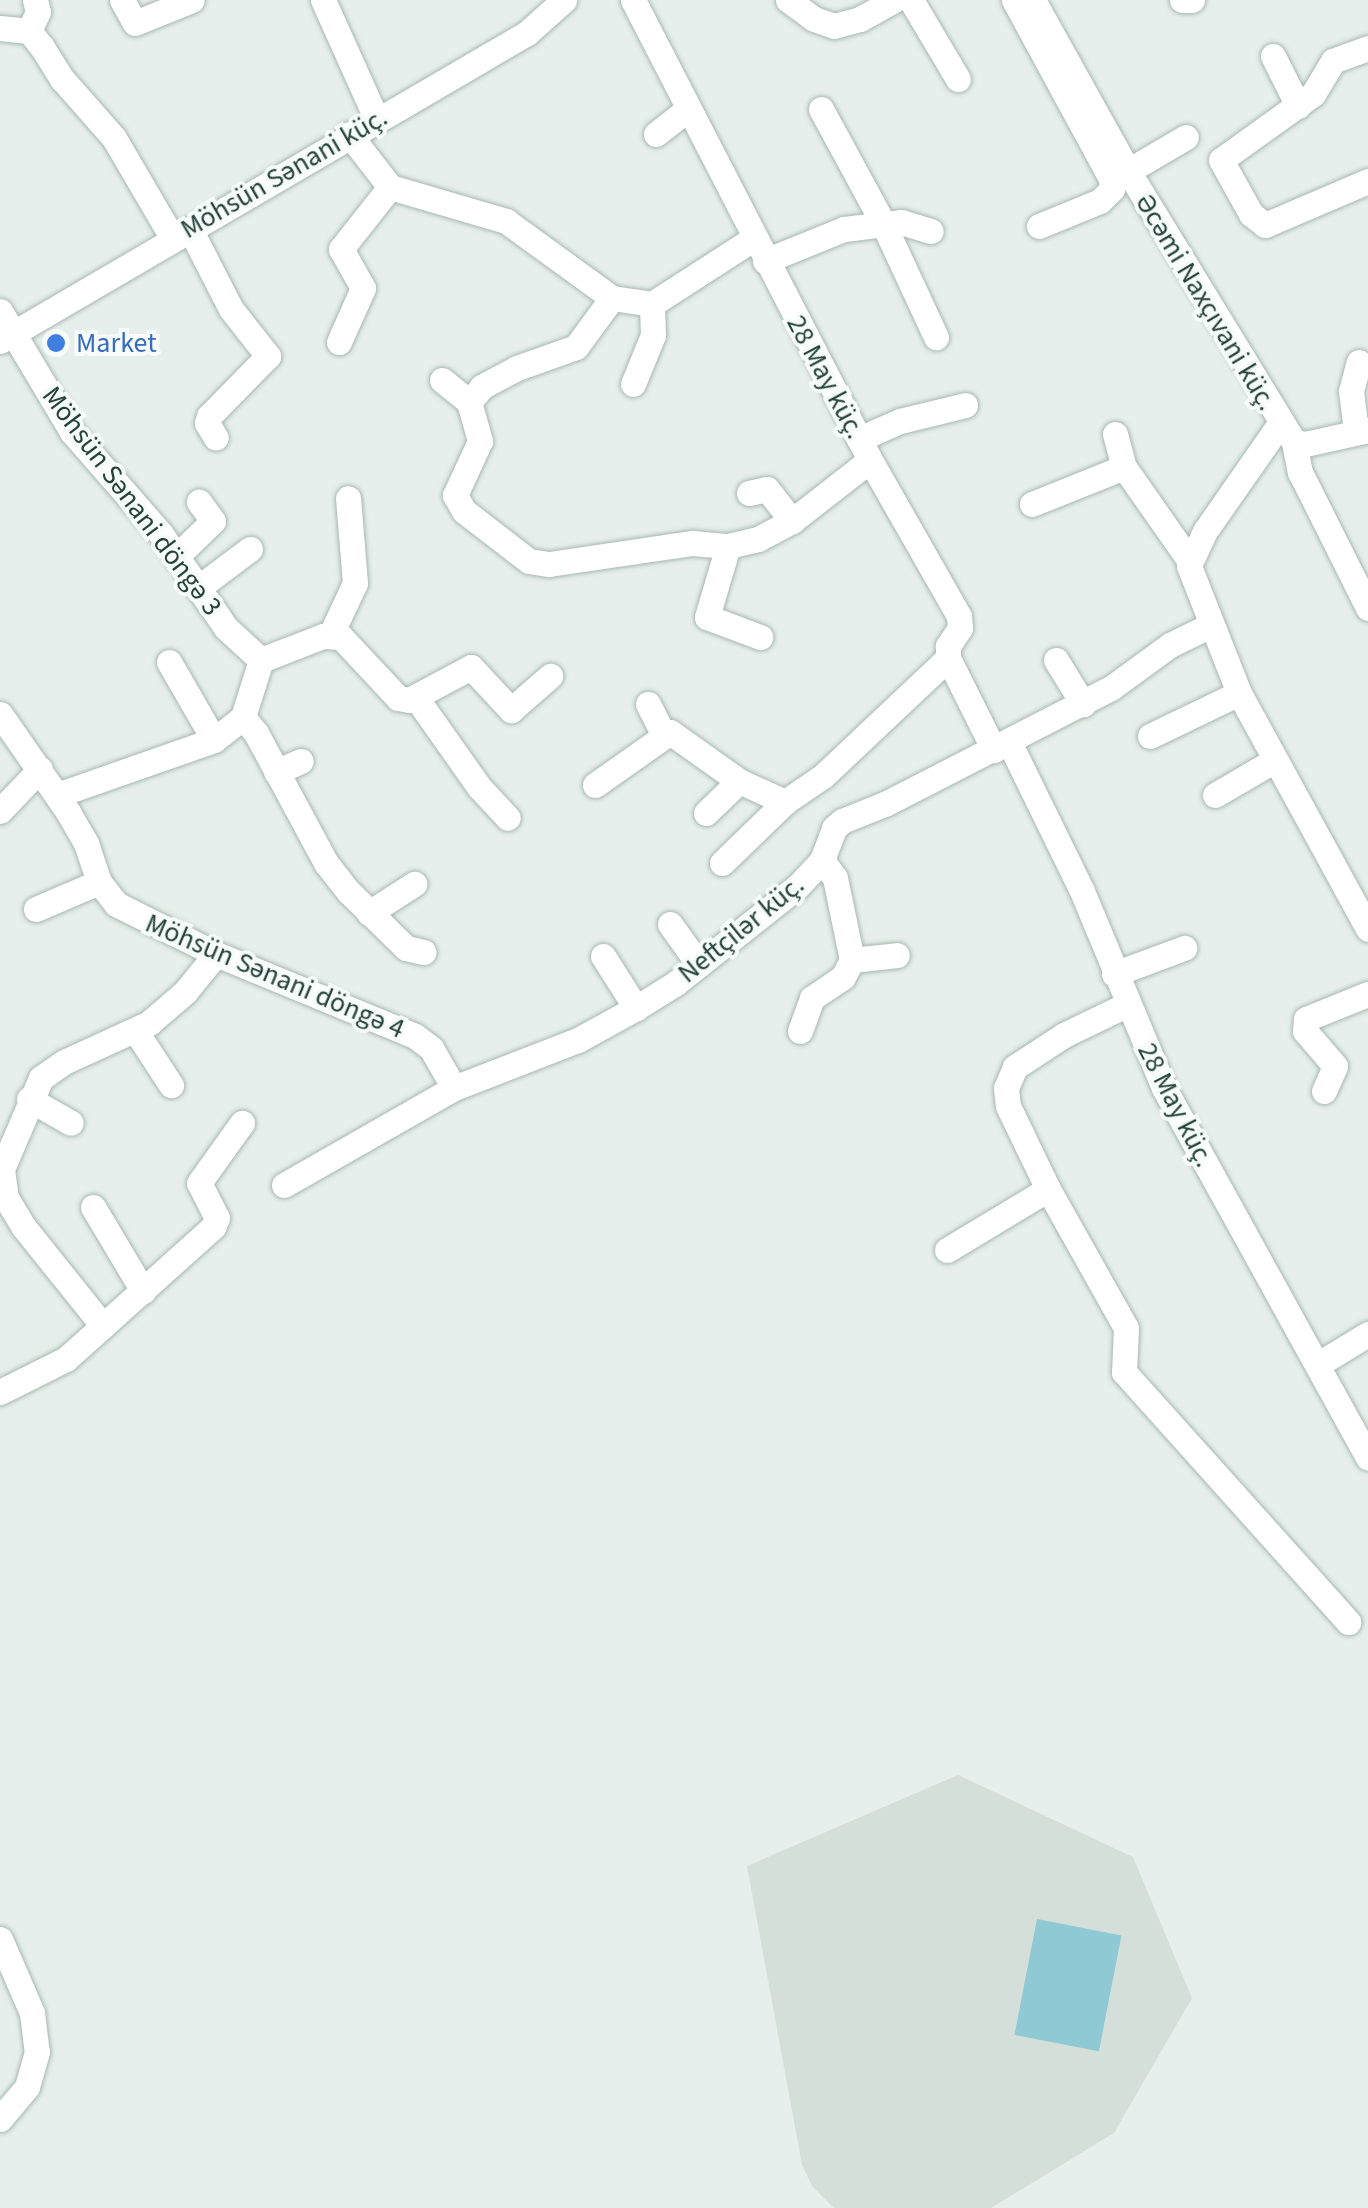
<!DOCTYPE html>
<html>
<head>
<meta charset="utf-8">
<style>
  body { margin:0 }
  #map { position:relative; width:1368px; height:2208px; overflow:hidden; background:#e6efeb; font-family:"Source Sans 3",sans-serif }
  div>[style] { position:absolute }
  .built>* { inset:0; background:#d4dfda }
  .water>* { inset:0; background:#8ec9d4; transform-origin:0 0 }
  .roads { filter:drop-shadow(0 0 2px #a8b8b2) drop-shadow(0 0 2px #a8b8b2) }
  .minor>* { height:25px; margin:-12.5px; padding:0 12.5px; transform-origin:12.5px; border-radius:12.5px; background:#fff }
  .dots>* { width:28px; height:28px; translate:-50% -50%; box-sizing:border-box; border:5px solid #f7fbf9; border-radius:50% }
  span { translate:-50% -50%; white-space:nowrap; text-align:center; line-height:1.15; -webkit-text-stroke:8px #f7fbf9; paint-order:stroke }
  .street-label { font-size:28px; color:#24423a }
  .shop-label { font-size:28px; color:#366cbe }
  .left { translate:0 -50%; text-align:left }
</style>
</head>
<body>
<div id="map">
  <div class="built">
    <div style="clip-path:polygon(958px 1775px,1133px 1857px,1192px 1998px,1114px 2133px,991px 2208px,834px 2208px,812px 2186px,802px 2165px,747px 1866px)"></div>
  </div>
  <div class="water">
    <div style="left:1037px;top:1919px;width:86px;height:118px;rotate:11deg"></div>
  </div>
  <div class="roads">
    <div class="minor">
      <div style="left:122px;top:0;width:26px;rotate:61deg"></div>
      <div style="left:135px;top:23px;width:61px;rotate:-22deg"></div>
      <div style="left:323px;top:0;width:129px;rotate:65.8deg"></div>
      <div style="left:633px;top:0;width:517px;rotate:62.74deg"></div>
      <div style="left:870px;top:460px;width:180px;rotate:60.3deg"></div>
      <div style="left:959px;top:616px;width:12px;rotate:85deg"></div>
      <div style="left:960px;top:628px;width:22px;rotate:124deg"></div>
      <div style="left:948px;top:646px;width:12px;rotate:90deg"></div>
      <div style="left:948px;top:658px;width:103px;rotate:63.4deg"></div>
      <div style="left:788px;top:0;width:32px;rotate:36deg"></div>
      <div style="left:814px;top:19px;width:21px;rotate:19deg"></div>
      <div style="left:834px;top:26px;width:27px;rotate:-15deg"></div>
      <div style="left:860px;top:19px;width:39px;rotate:-29deg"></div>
      <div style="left:911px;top:0;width:92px;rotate:59.3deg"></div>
      <div style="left:1014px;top:0;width:204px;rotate:61.5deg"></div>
      <div style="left:1111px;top:179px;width:10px;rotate:84deg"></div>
      <div style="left:1112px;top:189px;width:17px;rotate:135deg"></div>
      <div style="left:1100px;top:201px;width:66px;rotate:157.7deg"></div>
      <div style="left:1033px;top:0;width:196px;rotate:60.9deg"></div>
      <div style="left:1128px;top:171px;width:318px;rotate:58.5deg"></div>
      <div style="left:1294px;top:442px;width:31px;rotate:79deg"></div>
      <div style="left:1300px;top:472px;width:152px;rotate:63.4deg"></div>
      <div style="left:1182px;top:0;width:10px"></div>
      <div style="left:0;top:28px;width:29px;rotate:6deg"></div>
      <div style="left:29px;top:31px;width:21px;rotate:51deg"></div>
      <div style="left:42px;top:47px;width:39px;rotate:58deg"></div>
      <div style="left:63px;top:80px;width:77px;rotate:48.7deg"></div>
      <div style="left:114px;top:138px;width:117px;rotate:59.7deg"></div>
      <div style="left:29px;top:31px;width:21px;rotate:-65deg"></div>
      <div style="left:38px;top:12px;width:12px;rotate:-104deg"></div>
      <div style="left:1368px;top:48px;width:37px;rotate:160deg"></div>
      <div style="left:1333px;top:61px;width:39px;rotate:121deg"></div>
      <div style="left:1313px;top:94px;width:113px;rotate:144.3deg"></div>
      <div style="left:1221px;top:160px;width:62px;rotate:60.9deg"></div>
      <div style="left:1251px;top:214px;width:18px;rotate:38deg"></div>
      <div style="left:1265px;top:225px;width:112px;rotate:-23.1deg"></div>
      <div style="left:1273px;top:56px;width:56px;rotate:63.4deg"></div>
      <div style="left:821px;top:109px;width:130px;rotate:61.5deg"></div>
      <div style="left:883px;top:223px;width:126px;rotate:65.1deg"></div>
      <div style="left:349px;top:134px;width:67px;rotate:52.3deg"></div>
      <div style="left:390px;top:187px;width:121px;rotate:16.3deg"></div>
      <div style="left:506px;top:221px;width:131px;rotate:36deg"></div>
      <div style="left:612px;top:298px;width:61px;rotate:126.3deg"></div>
      <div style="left:576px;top:347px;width:63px;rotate:160.4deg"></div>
      <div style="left:517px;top:368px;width:40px;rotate:152deg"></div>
      <div style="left:482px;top:387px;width:20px;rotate:131deg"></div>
      <div style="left:469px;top:402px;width:41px;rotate:74.2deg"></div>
      <div style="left:480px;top:441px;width:60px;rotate:114.8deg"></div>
      <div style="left:455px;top:495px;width:18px;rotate:61deg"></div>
      <div style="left:464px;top:511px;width:82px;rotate:37.6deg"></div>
      <div style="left:529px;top:561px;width:20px;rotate:9deg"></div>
      <div style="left:549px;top:564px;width:145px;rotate:-8.4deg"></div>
      <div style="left:692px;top:543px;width:36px;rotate:5deg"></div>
      <div style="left:728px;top:546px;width:31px;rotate:-13deg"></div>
      <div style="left:758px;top:539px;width:38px;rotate:-28deg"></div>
      <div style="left:792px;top:521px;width:99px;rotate:-38deg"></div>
      <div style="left:656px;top:134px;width:41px;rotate:-38deg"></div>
      <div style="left:1128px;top:171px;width:67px;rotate:-30.4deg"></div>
      <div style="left:190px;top:229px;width:90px;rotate:62.9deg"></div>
      <div style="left:231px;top:309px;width:60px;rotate:51.8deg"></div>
      <div style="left:268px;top:356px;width:84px;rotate:134.5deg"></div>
      <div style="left:209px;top:416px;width:7px;rotate:106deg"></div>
      <div style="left:207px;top:423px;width:17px;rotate:59deg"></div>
      <div style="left:765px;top:261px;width:85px;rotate:-22.1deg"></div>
      <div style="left:844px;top:229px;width:57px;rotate:-7deg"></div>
      <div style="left:901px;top:222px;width:31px;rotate:17deg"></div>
      <div style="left:612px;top:298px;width:40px;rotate:8.5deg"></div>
      <div style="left:652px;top:304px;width:120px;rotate:-32.8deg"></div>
      <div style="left:0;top:311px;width:141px;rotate:59.2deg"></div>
      <div style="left:72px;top:432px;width:135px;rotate:48.9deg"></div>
      <div style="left:161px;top:534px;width:114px;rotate:55.3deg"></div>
      <div style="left:226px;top:628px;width:47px;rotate:42.4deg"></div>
      <div style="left:0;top:341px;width:610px;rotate:-30.3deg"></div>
      <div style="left:527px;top:33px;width:50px;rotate:-41.7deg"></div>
      <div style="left:339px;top:342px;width:59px;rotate:-66deg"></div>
      <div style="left:363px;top:288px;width:45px;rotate:-119.4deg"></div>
      <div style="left:341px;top:249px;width:79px;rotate:-51.7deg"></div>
      <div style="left:442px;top:380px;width:35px;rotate:39deg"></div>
      <div style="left:633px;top:384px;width:53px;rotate:-67.8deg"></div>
      <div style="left:653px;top:335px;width:31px;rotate:-92deg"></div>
      <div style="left:1279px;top:425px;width:129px;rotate:124.9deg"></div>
      <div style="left:1205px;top:531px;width:38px;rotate:115deg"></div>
      <div style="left:1189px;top:566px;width:136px;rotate:68.5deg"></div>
      <div style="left:1239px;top:693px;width:269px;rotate:61.3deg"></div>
      <div style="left:1356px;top:431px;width:40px;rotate:-97.1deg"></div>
      <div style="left:1351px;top:391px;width:30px;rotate:-75deg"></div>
      <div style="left:1115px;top:434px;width:34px;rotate:75deg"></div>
      <div style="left:859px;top:439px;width:45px;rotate:-23.7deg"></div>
      <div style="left:900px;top:421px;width:67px;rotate:-13.8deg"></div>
      <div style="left:1294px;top:442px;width:11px;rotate:10deg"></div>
      <div style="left:1305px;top:444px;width:65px;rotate:-12.5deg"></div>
      <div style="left:749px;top:493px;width:18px;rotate:-13deg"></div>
      <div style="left:767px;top:489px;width:41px;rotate:52deg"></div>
      <div style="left:1032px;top:504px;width:99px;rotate:-21.9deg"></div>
      <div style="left:1124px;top:467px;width:113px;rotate:55deg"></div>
      <div style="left:728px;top:546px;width:74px;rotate:106.5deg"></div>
      <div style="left:707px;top:617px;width:57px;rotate:20.7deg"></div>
      <div style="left:177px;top:556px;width:50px;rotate:-44.2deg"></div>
      <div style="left:213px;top:521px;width:24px;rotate:-126deg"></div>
      <div style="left:198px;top:588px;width:65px;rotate:-36.9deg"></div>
      <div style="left:331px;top:634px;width:56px;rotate:-64.8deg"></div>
      <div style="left:355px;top:583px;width:85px;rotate:-94.7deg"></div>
      <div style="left:1056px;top:660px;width:52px;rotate:58.5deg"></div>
      <div style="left:169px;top:662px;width:90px;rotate:60deg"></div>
      <div style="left:417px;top:699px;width:108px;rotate:54.8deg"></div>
      <div style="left:479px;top:787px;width:42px;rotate:46.9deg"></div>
      <div style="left:648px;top:704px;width:33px;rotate:63deg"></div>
      <div style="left:0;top:714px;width:119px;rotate:55.2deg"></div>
      <div style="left:68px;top:812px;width:36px;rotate:60deg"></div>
      <div style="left:86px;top:843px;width:41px;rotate:71.6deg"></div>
      <div style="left:99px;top:882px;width:28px;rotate:52deg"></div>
      <div style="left:116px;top:904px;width:112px;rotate:26.6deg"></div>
      <div style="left:216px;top:954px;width:215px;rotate:22.4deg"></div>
      <div style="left:415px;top:1036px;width:20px;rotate:37deg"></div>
      <div style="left:431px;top:1048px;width:46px;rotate:60.1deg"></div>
      <div style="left:243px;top:717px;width:21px;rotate:51deg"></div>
      <div style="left:256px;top:733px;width:148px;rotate:61.7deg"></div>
      <div style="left:326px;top:863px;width:37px;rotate:52deg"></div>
      <div style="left:349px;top:892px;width:80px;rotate:44.5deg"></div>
      <div style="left:406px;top:948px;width:18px;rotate:13deg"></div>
      <div style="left:1150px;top:736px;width:99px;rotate:-25.8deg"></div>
      <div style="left:1009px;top:742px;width:166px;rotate:63.9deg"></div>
      <div style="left:1082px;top:891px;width:213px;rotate:67.4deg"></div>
      <div style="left:1164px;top:1088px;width:422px;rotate:61.1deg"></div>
      <div style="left:276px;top:772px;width:27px;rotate:-24deg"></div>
      <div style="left:595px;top:785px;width:92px;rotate:-35.2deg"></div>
      <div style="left:670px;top:732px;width:85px;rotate:35.4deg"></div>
      <div style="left:739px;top:781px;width:51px;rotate:24.5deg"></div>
      <div style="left:785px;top:802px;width:46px;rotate:-34.4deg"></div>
      <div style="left:823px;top:776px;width:172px;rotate:-43.3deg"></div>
      <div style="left:57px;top:795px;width:166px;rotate:-19.3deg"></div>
      <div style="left:214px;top:740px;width:37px;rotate:-38deg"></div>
      <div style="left:243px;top:717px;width:60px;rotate:-72.5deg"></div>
      <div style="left:261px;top:660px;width:66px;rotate:-21.2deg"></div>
      <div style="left:323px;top:636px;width:18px;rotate:3deg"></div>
      <div style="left:341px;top:637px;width:83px;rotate:46.9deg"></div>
      <div style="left:398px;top:698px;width:11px;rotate:10deg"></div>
      <div style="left:409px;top:700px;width:70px;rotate:-28deg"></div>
      <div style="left:471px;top:667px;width:59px;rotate:47.1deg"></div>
      <div style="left:511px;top:710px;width:52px;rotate:-41.1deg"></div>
      <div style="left:1215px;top:795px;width:69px;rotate:-30.3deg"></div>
      <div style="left:0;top:811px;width:58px;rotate:-46.4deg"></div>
      <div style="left:706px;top:813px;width:46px;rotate:-44.1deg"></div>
      <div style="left:722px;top:863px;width:88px;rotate:-44.1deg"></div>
      <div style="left:36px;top:909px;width:69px;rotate:-23.2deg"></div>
      <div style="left:369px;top:913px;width:54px;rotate:-32.8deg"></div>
      <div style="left:670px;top:924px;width:50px;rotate:54.7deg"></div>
      <div style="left:603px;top:956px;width:62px;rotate:57.6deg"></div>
      <div style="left:852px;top:960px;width:45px;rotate:-6.3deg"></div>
      <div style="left:1114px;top:974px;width:75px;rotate:-20.4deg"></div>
      <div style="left:1126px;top:1005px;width:69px;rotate:154.2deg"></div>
      <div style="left:1064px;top:1035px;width:59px;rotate:146.9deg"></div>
      <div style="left:1015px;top:1067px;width:23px;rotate:113deg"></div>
      <div style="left:1006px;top:1088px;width:18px;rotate:84deg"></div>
      <div style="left:1008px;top:1106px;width:92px;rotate:64.3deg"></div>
      <div style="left:1048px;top:1189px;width:159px;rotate:60.7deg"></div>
      <div style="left:1126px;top:1328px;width:44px;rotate:92.6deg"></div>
      <div style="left:1124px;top:1372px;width:336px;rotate:48.1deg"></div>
      <div style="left:135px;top:1030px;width:66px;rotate:56.8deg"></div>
      <div style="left:800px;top:1031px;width:35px;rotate:-70deg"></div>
      <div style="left:812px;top:998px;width:37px;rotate:-34deg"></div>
      <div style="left:843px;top:977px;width:19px;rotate:-62deg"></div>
      <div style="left:852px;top:960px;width:84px;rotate:-101.7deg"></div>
      <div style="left:835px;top:878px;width:22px;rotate:-126deg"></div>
      <div style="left:1324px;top:1091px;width:27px;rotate:-66deg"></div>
      <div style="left:1335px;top:1066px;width:46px;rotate:-130.6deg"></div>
      <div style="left:1305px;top:1031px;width:12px;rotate:-85deg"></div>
      <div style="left:1306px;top:1019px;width:67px;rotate:-22deg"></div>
      <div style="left:29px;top:1099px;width:48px;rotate:29.7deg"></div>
      <div style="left:284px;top:1185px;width:196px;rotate:-29.7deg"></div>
      <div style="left:454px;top:1088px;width:133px;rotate:-21.2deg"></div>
      <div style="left:578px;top:1040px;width:66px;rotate:-28.9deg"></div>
      <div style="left:636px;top:1008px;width:47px;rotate:-32deg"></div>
      <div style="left:676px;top:983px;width:156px;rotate:-38.5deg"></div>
      <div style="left:798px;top:886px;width:35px;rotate:-47deg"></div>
      <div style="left:822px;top:860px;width:34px;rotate:-69deg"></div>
      <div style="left:834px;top:828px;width:11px;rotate:-41deg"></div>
      <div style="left:842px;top:821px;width:48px;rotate:-21.8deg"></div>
      <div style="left:887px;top:803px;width:252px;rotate:-27.2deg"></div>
      <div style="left:1111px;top:688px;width:73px;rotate:-36.1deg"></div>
      <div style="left:1170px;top:645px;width:46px;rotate:-26deg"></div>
      <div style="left:93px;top:1207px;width:98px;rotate:59.2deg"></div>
      <div style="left:947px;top:1250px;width:118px;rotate:-31.1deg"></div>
      <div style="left:103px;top:1326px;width:128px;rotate:-128.7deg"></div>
      <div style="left:23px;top:1226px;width:33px;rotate:-121deg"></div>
      <div style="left:6px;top:1198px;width:29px;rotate:-98deg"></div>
      <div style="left:2px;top:1169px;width:99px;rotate:-66.8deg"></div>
      <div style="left:41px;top:1078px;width:28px;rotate:-35deg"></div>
      <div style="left:64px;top:1062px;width:94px;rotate:-24.6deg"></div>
      <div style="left:149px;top:1023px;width:48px;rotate:-40.7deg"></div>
      <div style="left:185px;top:992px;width:49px;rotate:-50.8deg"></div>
      <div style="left:1317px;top:1365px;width:60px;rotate:-31.3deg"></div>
      <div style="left:0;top:1392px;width:74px;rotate:-26.6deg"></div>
      <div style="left:66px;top:1359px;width:198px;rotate:-41.9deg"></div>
      <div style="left:213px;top:1227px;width:10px;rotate:-66deg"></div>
      <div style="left:217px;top:1218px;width:39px;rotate:-117deg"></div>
      <div style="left:199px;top:1183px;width:74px;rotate:-54.4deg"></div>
      <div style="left:0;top:1939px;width:81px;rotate:66.6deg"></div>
      <div style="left:32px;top:2013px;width:39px;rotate:83deg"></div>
      <div style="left:37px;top:2052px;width:36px;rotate:106deg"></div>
      <div style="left:27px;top:2087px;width:42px;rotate:130.2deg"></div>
    </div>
  </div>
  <div class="dots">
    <div style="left:56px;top:343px;background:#3f7fe0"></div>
  </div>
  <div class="street-label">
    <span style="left:284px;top:173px;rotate:-30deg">Möhsün Sənani küç.</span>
    <span style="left:1206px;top:302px;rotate:59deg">Əcəmi Naxçıvani küç.</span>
    <span style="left:826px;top:377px;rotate:62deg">28 May küç.</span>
    <span style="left:132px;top:501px;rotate:53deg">Möhsün Sənani döngə 3</span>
    <span style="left:741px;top:929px;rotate:-39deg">Neftçilər küç.</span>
    <span style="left:275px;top:976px;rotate:23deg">Möhsün Sənani döngə 4</span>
    <span style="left:1176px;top:1105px;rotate:63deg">28 May küç.</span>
  </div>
  <div class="shop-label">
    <span class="left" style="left:76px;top:343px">Market</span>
  </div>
</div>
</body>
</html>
